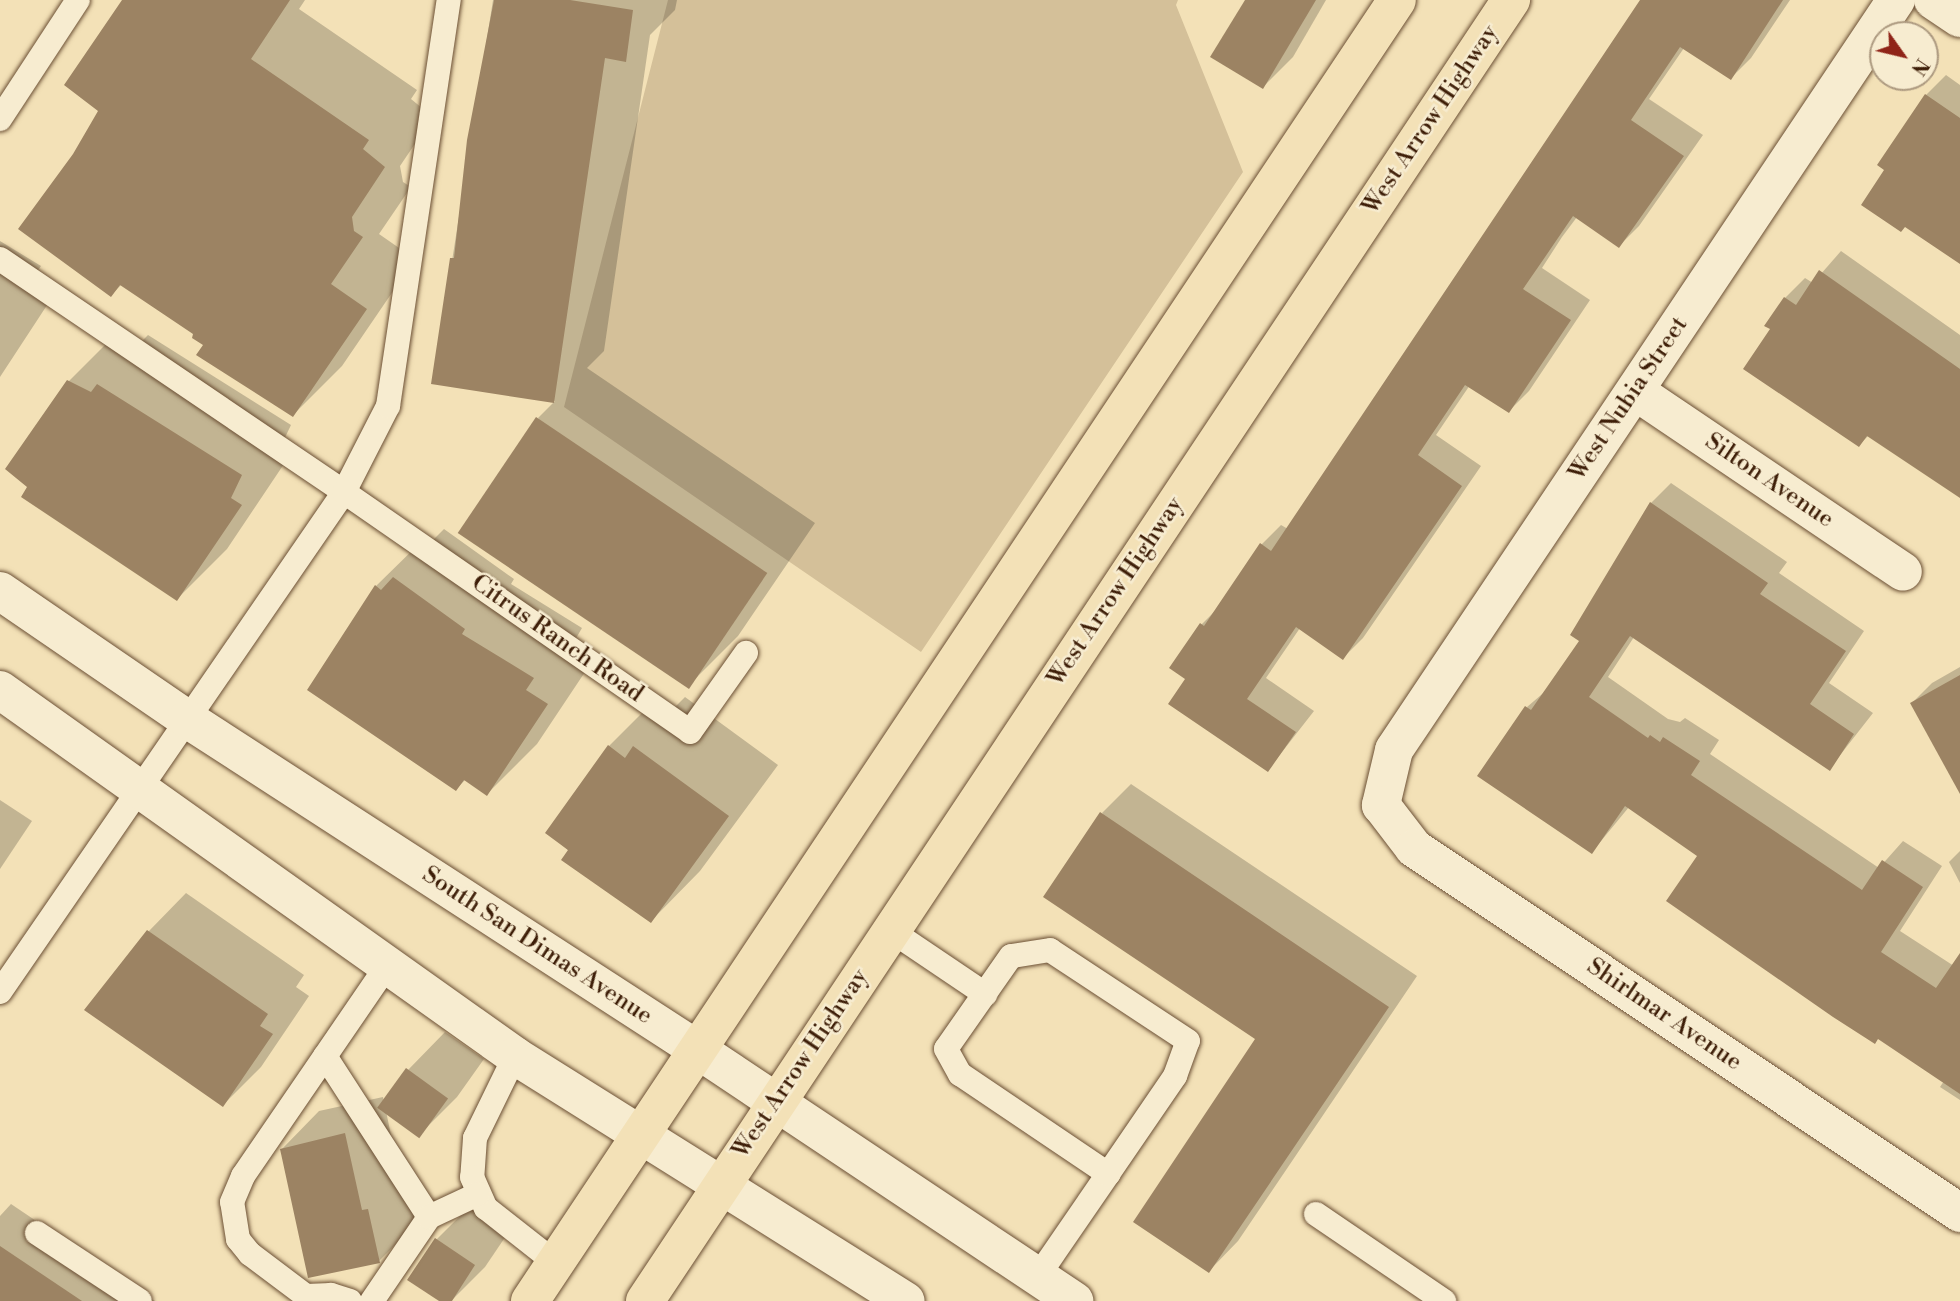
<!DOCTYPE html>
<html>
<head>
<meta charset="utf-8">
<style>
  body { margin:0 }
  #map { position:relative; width:1960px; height:1301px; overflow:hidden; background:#f3e1b7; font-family:"Libre Bodoni",serif }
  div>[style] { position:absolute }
  .green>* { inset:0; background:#d4c099 }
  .shadow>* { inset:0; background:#0003 }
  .building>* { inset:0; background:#9c8363; transform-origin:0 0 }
  .roads { filter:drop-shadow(0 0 2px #6b4f34) drop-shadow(0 0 2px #6b4f34) }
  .lane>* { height:24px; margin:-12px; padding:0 12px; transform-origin:12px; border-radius:12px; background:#f7ecd0 }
  .street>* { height:38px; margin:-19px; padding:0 19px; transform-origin:19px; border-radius:19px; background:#f7ecd0 }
  .secondary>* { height:38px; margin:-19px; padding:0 19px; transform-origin:19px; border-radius:19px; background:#f7ecd0 }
  .primary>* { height:38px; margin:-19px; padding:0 19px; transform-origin:19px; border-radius:19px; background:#f3e1b7 }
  span { translate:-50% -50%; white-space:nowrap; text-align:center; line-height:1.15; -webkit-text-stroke:5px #f7ecd0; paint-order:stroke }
  .street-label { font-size:24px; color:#3e1e08 }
  .north { position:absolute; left:1869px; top:21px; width:70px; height:70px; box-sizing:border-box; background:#f7ecd0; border:2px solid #ad9a80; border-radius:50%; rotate:124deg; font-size:19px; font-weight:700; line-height:28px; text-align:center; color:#3e1e08 }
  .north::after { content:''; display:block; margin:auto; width:24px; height:32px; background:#8f2418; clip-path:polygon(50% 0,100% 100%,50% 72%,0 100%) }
</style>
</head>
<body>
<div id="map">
  <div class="green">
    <div style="clip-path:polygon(668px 0,1178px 0,1176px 5px,1243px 172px,921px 652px,564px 407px)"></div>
  </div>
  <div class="shadow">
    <div style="clip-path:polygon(123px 0,305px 0,299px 9px,417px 90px,411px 99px,433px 117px,400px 166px,403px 182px,411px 187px,379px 234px,415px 259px,342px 366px,293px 415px,196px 333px,122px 284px,111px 295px,74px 155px,100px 111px)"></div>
    <div style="clip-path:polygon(493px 0,677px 0,675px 10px,650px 35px,604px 351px,587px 368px,815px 523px,738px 636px,688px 686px,538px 418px,555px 401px,433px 382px)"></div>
    <div style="clip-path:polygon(1247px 0,1326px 0,1293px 57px,1263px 87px)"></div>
    <div style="clip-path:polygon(1644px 0,1790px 0,1751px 58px,1731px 78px,1684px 48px,1649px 99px,1703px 135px,1639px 226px,1619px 246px,1577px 217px,1562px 237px,1542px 268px,1590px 300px,1529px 391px,1509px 411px,1470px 385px,1436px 435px,1481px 466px,1363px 638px,1343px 658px,1300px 628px,1266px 678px,1314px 711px,1268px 770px,1187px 678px,1201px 625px,1220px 606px,1261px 545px,1281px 525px,1288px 529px)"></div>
    <div style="clip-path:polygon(1946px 75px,1960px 85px,1960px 262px,1887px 169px,1926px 95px)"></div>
    <div style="clip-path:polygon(0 241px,41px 266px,34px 276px,55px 293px,0 377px)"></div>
    <div style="clip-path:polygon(1841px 251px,1960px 335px,1960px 484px,1869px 435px,1859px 445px,1772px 329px,1785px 298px,1805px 278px,1813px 283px)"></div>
    <div style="clip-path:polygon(119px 331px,141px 342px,148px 335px,291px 425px,280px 448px,290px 455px,227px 549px,177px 599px,8px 469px,69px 381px)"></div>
    <div style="clip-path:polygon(1671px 483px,1787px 562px,1779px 573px,1864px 631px,1829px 683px,1873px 713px,1830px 768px,1634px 637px,1608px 677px,1668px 719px,1680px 722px,1685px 718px,1719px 740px,1710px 754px,1879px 868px,1903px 841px,1942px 866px,1900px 931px,1954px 966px,1960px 958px,1960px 1100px,1940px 1087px,1944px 1081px,1700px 856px,1629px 807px,1592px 852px,1527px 707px,1548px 689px,1582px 641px,1651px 503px)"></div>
    <div style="clip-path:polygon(444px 529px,514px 579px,511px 584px,582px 628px,575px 640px,597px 654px,537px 744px,487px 794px,466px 779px,456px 789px,376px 586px,426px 537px,432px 541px)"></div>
    <div style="clip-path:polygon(1960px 667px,1960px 790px,1912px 703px,1932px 683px)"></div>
    <div style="clip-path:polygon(659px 696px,674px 708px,685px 697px,778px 765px,700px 871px,651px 921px,548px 833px,609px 746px)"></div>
    <div style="clip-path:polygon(1131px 784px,1417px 976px,1238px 1241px,1209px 1271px,1258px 1039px,1102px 813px)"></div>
    <div style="clip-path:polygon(0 800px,32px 821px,0 869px)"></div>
    <div style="clip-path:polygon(1960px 851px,1960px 883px,1949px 862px)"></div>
    <div style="clip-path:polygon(186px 893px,304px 975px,296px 987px,309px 996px,261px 1067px,223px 1105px,87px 1010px,149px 931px)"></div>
    <div style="clip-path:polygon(445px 1032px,484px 1059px,457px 1097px,419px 1135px,386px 1111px,399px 1174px,417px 1223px,379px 1261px,282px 1149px,319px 1111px,383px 1097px,384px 1103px,408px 1070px)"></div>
    <div style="clip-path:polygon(474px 1202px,512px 1227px,485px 1267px,451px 1301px,442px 1301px,436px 1240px)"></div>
    <div style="clip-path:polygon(11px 1204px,155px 1301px,0 1301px,0 1216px)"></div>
  </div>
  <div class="building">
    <div style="clip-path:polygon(122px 0,290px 0,251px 59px,369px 140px,363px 149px,385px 167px,352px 217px,354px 231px,363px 237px,331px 284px,367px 309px,293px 417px,196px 355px,203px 345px,192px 338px,193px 334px,120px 285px,111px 297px,18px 229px,73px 154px,98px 111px,64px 85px)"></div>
    <div style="clip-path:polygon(494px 0,570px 0,633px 10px,626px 62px,605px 58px,554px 403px,431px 384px,450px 258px,454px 258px,467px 140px)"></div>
    <div style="clip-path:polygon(1245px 0,1316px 0,1263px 89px,1210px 57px)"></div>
    <div style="clip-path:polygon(1640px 0,1783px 0,1731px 80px,1680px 47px,1631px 120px,1684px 156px,1619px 248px,1573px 216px,1543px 260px,1523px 289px,1571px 320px,1509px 413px,1465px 385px,1418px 455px,1462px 486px,1343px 660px,1296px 627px,1247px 699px,1296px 732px,1268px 772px,1168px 704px,1185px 679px,1169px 668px,1200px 623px,1204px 626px,1260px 543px,1271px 551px)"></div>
    <div style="clip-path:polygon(1925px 94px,1960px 118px,1960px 264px,1905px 227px,1901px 232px,1861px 205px,1884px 170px,1877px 165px)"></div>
    <div style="clip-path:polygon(1819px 270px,1960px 369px,1960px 498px,1867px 436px,1859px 447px,1743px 369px,1770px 329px,1764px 326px,1784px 297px,1796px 305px)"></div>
    <div style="clip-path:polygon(67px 380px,91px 392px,97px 384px,242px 475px,231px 498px,242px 505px,177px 601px,21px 497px,27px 487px,5px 469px)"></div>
    <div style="left:536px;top:417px;width:279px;height:140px;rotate:34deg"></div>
    <div style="clip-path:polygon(1650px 502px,1768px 583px,1760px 594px,1846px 651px,1810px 704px,1854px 734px,1830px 771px,1630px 636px,1589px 697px,1648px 738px,1650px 735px,1660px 742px,1663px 737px,1700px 761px,1691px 775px,1862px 890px,1882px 860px,1923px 887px,1881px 952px,1936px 988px,1960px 953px,1960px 1094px,1878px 1039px,1875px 1044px,1833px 1017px,1666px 901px,1697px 856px,1625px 806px,1592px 854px,1477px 776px,1525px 706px,1531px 710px,1579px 641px,1570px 635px)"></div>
    <div style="clip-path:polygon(393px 577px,465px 629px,462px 634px,534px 678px,526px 690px,548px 704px,487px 796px,464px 780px,456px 791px,307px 690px,375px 585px,381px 590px)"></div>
    <div style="clip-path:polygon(1960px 675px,1960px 794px,1910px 703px)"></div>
    <div style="clip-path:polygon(608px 745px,625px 758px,633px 746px,729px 816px,651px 923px,561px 860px,568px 850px,545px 833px)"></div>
    <div style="clip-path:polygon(1100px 812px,1389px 1007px,1209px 1273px,1133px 1222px,1255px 1039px,1043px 897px)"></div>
    <div style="clip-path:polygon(147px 930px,268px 1014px,260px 1026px,273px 1034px,223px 1107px,84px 1010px)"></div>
    <div style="left:406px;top:1068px;width:52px;height:49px;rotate:36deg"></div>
    <div style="clip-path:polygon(345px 1133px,362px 1210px,368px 1209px,380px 1263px,308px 1278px,280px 1149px)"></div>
    <div style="clip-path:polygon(435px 1238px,475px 1265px,452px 1301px,439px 1301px,407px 1280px)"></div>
    <div style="clip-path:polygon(0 1246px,82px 1301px,0 1301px)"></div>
  </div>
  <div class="roads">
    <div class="lane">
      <div style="left:0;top:119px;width:142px;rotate:-56.8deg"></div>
      <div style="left:0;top:259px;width:415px;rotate:34.1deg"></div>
      <div style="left:344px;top:492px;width:97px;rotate:-62.9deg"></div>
      <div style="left:388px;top:406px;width:411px;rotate:-81.5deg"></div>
      <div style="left:890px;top:930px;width:115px;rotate:34deg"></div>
      <div style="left:0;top:992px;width:607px;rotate:-55.47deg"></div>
      <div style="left:344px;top:492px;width:421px;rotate:34.7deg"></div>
      <div style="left:690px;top:732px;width:97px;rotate:-54.7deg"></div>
      <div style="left:325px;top:1056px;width:192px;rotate:57.1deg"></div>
      <div style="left:515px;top:1056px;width:91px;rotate:116deg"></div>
      <div style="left:475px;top:1138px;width:39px;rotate:94deg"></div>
      <div style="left:472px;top:1177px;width:34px;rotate:66deg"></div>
      <div style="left:486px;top:1208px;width:89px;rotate:38.2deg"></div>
      <div style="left:1316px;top:1214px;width:155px;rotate:34.2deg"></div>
      <div style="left:37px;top:1233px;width:123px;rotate:33.4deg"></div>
      <div style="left:1038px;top:1276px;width:124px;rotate:-55.5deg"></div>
      <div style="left:1108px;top:1174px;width:119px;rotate:-55.6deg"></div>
      <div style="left:1175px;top:1076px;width:37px;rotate:-70deg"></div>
      <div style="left:1188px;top:1041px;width:165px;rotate:-146.6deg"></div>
      <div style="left:1050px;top:950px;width:39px;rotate:171deg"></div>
      <div style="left:1011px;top:956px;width:113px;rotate:125deg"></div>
      <div style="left:946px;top:1049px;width:29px;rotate:61deg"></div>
      <div style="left:960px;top:1074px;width:179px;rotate:34deg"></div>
      <div style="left:350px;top:1301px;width:20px;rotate:-162deg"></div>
      <div style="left:331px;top:1295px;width:25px;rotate:178deg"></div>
      <div style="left:306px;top:1296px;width:70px;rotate:-143.1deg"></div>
      <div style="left:250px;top:1254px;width:19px;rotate:-129deg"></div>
      <div style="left:238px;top:1239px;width:37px;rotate:-99deg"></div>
      <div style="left:232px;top:1202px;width:28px;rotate:-67deg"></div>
      <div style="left:243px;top:1176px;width:255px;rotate:-55.6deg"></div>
      <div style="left:372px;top:1301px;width:102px;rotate:-55.8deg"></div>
      <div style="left:429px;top:1217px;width:54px;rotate:-25.1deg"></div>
    </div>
    <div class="street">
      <div style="left:1896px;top:0;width:902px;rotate:123.8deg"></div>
      <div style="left:1394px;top:750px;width:57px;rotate:103.3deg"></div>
      <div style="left:1381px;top:805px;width:54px;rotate:52.5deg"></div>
      <div style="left:1414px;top:848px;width:657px;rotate:33.76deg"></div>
      <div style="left:1933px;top:0;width:32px;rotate:34deg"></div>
      <div style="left:1635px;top:391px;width:323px;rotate:34deg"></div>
    </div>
    <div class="secondary">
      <div style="left:0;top:591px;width:227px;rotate:34.4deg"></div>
      <div style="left:187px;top:719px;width:605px;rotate:32.93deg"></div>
      <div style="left:695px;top:1048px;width:456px;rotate:33.7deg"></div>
      <div style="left:0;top:690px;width:632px;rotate:35.4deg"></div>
      <div style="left:515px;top:1056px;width:461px;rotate:32.1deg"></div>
    </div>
    <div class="primary">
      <div style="left:530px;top:1301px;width:1563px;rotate:-56.32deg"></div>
      <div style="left:645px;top:1301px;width:1563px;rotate:-56.35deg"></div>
    </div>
  </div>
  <div class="street-label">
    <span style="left:1431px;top:120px;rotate:-56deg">West Arrow Highway</span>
    <span style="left:1629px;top:399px;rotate:-56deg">West Nubia Street</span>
    <span style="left:1769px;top:481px;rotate:34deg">Silton Avenue</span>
    <span style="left:1116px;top:592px;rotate:-56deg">West Arrow Highway</span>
    <span style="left:557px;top:639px;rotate:35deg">Citrus Ranch Road</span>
    <span style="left:537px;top:946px;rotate:33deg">South San Dimas Avenue</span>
    <span style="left:1664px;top:1015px;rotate:34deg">Shirlmar Avenue</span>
    <span style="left:801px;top:1064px;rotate:-56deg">West Arrow Highway</span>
  </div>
  <div class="north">N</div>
</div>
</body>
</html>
